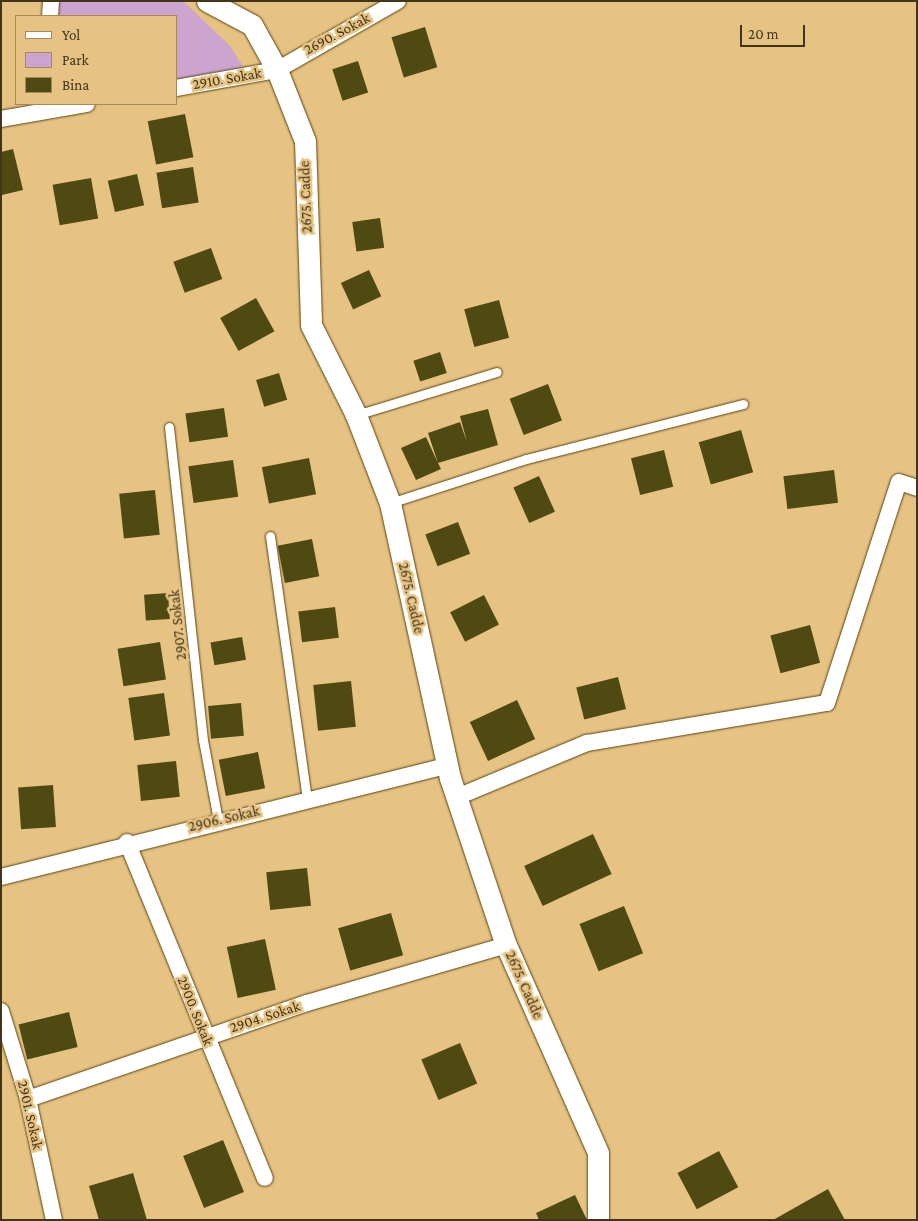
<!DOCTYPE html>
<html>
<head>
<meta charset="utf-8">
<style>
  body { margin:0 }
  #map { position:relative; width:918px; height:1221px; overflow:hidden; background:#e6c383; font-family:"Crimson Pro",serif }
  div>[style] { position:absolute }
  .green>* { inset:0; background:#cba4d0 }
  .building>* { inset:0; background:#4f4912; transform-origin:0 0 }
  .roads { filter:drop-shadow(0 0 1px #5a430f) drop-shadow(0 0 1px #5a430f) }
  .service>* { height:9px; margin:-4.5px; padding:0 4.5px; transform-origin:4.5px; border-radius:4.5px; background:#fff }
  .minor>* { height:16px; margin:-8px; padding:0 8px; transform-origin:8px; border-radius:8px; background:#fff }
  .tertiary>* { height:21px; margin:-10.5px; padding:0 10.5px; transform-origin:10.5px; border-radius:10.5px; background:#fff }
  span { translate:-50% -50%; white-space:nowrap; text-align:center; line-height:1.15; -webkit-text-stroke:5px #e6c383; paint-order:stroke }
  .street-label { font-size:15px; color:#43351a }
  .frame { position:absolute; inset:0; border:2px solid #43351a; pointer-events:none }
  .legend { position:absolute; left:15px; top:15px; width:162px; height:90px; box-sizing:border-box; background:#e6c383; border:1px solid #a58a59; margin:0; padding:6px 9px; list-style:none; font-size:15px; color:#43351a }
  .legend li { display:flex; align-items:center; gap:10px; height:25px }
  .legend b { width:25px; border:1px solid #a58a59 }
  .scale { position:absolute; left:740px; top:25px; width:65px; height:22px; box-sizing:border-box; border:2px solid #43351a; border-top:0; padding-left:6px; font-size:15px; line-height:18px; white-space:nowrap; color:#43351a; -webkit-text-stroke:4px #e6c383; paint-order:stroke }
</style>
</head>
<body>
<div id="map">
  <div class="green">
    <div style="clip-path:polygon(56px 1px,183px 1px,230px 46px,246px 71px,176px 81px,176px 16px,55px 16px)"></div>
  </div>
  <div class="building">
    <div style="left:425px;top:27px;width:42px;height:35px;rotate:73deg"></div>
    <div style="left:358px;top:61px;width:33px;height:27px;rotate:72deg"></div>
    <div style="left:185px;top:114px;width:44px;height:38px;rotate:79deg"></div>
    <div style="clip-path:polygon(13px 149px,23px 190px,2px 195px,1px 152px)"></div>
    <div style="left:193px;top:167px;width:36px;height:37px;rotate:81deg"></div>
    <div style="left:137px;top:174px;width:32px;height:30px;rotate:77deg"></div>
    <div style="left:91px;top:178px;width:41px;height:39px;rotate:80deg"></div>
    <div style="left:380px;top:218px;width:30px;height:28px;rotate:82deg"></div>
    <div style="left:211px;top:248px;width:33px;height:40px;rotate:70deg"></div>
    <div style="left:369px;top:270px;width:29px;height:31px;rotate:65deg"></div>
    <div style="left:256px;top:298px;width:38px;height:41px;rotate:61deg"></div>
    <div style="left:499px;top:300px;width:39px;height:36px;rotate:75deg"></div>
    <div style="left:440px;top:352px;width:22px;height:28px;rotate:72deg"></div>
    <div style="left:279px;top:373px;width:28px;height:24px;rotate:73deg"></div>
    <div style="left:548px;top:384px;width:39px;height:41px;rotate:69deg"></div>
    <div style="left:224px;top:408px;width:29px;height:39px;rotate:82deg"></div>
    <div style="clip-path:polygon(488px 409px,498px 445px,438px 463px,441px 469px,416px 480px,401px 448px,426px 437px,438px 463px,428px 433px,460px 422px,467px 442px,460px 416px)"></div>
    <div style="left:741px;top:430px;width:44px;height:44px;rotate:74deg"></div>
    <div style="left:664px;top:450px;width:38px;height:34px;rotate:76deg"></div>
    <div style="left:309px;top:458px;width:37px;height:48px;rotate:79deg"></div>
    <div style="left:233px;top:460px;width:37px;height:45px;rotate:82deg"></div>
    <div style="left:834px;top:470px;width:33px;height:51px;rotate:83deg"></div>
    <div style="left:539px;top:476px;width:39px;height:28px;rotate:66deg"></div>
    <div style="left:155px;top:490px;width:45px;height:36px;rotate:84deg"></div>
    <div style="left:458px;top:522px;width:34px;height:35px;rotate:69deg"></div>
    <div style="left:312px;top:539px;width:38px;height:35px;rotate:79deg"></div>
    <div style="left:168px;top:593px;width:26px;height:24px;rotate:86deg"></div>
    <div style="left:484px;top:595px;width:33px;height:38px;rotate:63deg"></div>
    <div style="left:335px;top:607px;width:31px;height:37px;rotate:83deg"></div>
    <div style="left:810px;top:625px;width:39px;height:41px;rotate:75deg"></div>
    <div style="left:242px;top:637px;width:23px;height:32px;rotate:80deg"></div>
    <div style="left:160px;top:642px;width:38px;height:43px;rotate:81deg"></div>
    <div style="left:618px;top:677px;width:33px;height:43px;rotate:76deg"></div>
    <div style="left:351px;top:681px;width:46px;height:38px;rotate:84deg"></div>
    <div style="left:164px;top:693px;width:43px;height:36px;rotate:82deg"></div>
    <div style="left:517px;top:700px;width:43px;height:52px;rotate:65deg"></div>
    <div style="left:241px;top:703px;width:33px;height:33px;rotate:85deg"></div>
    <div style="left:258px;top:752px;width:37px;height:40px;rotate:79deg"></div>
    <div style="left:176px;top:761px;width:36px;height:39px;rotate:84deg"></div>
    <div style="left:53px;top:785px;width:42px;height:35px;rotate:86deg"></div>
    <div style="left:593px;top:834px;width:44px;height:76px;rotate:65deg"></div>
    <div style="left:307px;top:868px;width:38px;height:41px;rotate:84deg"></div>
    <div style="left:624px;top:906px;width:51px;height:48px;rotate:68deg"></div>
    <div style="left:391px;top:913px;width:44px;height:55px;rotate:74deg"></div>
    <div style="left:265px;top:939px;width:52px;height:39px;rotate:78deg"></div>
    <div style="left:69px;top:1012px;width:36px;height:52px;rotate:76deg"></div>
    <div style="left:460px;top:1043px;width:44px;height:42px;rotate:67deg"></div>
    <div style="left:223px;top:1140px;width:56px;height:43px;rotate:68deg"></div>
    <div style="left:719px;top:1151px;width:41px;height:47px;rotate:62deg"></div>
    <div style="clip-path:polygon(133px 1173px,147px 1220px,99px 1220px,89px 1186px)"></div>
    <div style="clip-path:polygon(828px 1189px,845px 1220px,773px 1220px)"></div>
    <div style="clip-path:polygon(575px 1195px,587px 1220px,539px 1220px,536px 1213px)"></div>
  </div>
  <div class="roads">
    <div class="service">
      <div style="left:356px;top:415px;width:147px;rotate:-17deg"></div>
      <div style="left:169px;top:427px;width:315px;rotate:83.8deg"></div>
      <div style="left:203px;top:740px;width:81px;rotate:79.4deg"></div>
      <div style="left:390px;top:503px;width:143px;rotate:-17.9deg"></div>
      <div style="left:526px;top:459px;width:224px;rotate:-14.2deg"></div>
      <div style="left:270px;top:536px;width:266px;rotate:82deg"></div>
    </div>
    <div class="minor">
      <div style="left:50px;top:16px;width:15px;rotate:-86deg"></div>
      <div style="left:176px;top:88px;width:103px;rotate:-10.1deg"></div>
      <div style="left:277px;top:70px;width:139px;rotate:-29.7deg"></div>
      <div style="left:1px;top:119px;width:87px;rotate:-9.9deg"></div>
      <div style="left:457px;top:797px;width:141px;rotate:-22.6deg"></div>
      <div style="left:587px;top:743px;width:243px;rotate:-9.5deg"></div>
      <div style="left:827px;top:703px;width:232px;rotate:-72deg"></div>
      <div style="left:899px;top:482px;width:19px;rotate:18deg"></div>
      <div style="left:127px;top:842px;width:363px;rotate:67.7deg"></div>
      <div style="left:1px;top:877px;width:462px;rotate:-14deg"></div>
      <div style="left:1px;top:1011px;width:92px;rotate:72.9deg"></div>
      <div style="left:28px;top:1099px;width:124px;rotate:77.9deg"></div>
      <div style="left:28px;top:1099px;width:295px;rotate:-19deg"></div>
      <div style="left:307px;top:1003px;width:207px;rotate:-16.2deg"></div>
    </div>
    <div class="tertiary">
      <div style="left:207px;top:1px;width:51px;rotate:28.1deg"></div>
      <div style="left:252px;top:25px;width:51px;rotate:60.9deg"></div>
      <div style="left:277px;top:70px;width:76px;rotate:68.5deg"></div>
      <div style="left:305px;top:141px;width:184px;rotate:88.1deg"></div>
      <div style="left:311px;top:325px;width:101px;rotate:63.4deg"></div>
      <div style="left:356px;top:415px;width:94px;rotate:68.9deg"></div>
      <div style="left:390px;top:503px;width:281px;rotate:77.7deg"></div>
      <div style="left:450px;top:778px;width:176px;rotate:71.5deg"></div>
      <div style="left:506px;top:945px;width:227px;rotate:66.1deg"></div>
      <div style="left:598px;top:1153px;width:67px;rotate:90deg"></div>
    </div>
  </div>
  <div class="street-label">
    <span style="left:337px;top:34px;rotate:-28deg">2690. Sokak</span>
    <span style="left:227px;top:79px;rotate:-10deg">2910. Sokak</span>
    <span style="left:306px;top:197px;rotate:-92deg">2675. Cadde</span>
    <span style="left:411px;top:598px;rotate:77deg">2675. Cadde</span>
    <span style="left:178px;top:625px;rotate:-96deg">2907. Sokak</span>
    <span style="left:224px;top:819px;rotate:-13deg">2906. Sokak</span>
    <span style="left:524px;top:985px;rotate:66deg">2675. Cadde</span>
    <span style="left:195px;top:1011px;rotate:68deg">2900. Sokak</span>
    <span style="left:265px;top:1017px;rotate:-18deg">2904. Sokak</span>
    <span style="left:30px;top:1115px;rotate:77deg">2901. Sokak</span>
  </div>
  <div class="frame"></div>
  <ul class="legend">
  <li><b style="height:6px;background:#fff"></b>Yol</li>
  <li><b style="height:14px;background:#cba4d0"></b>Park</li>
  <li><b style="height:14px;background:#4f4912"></b>Bina</li>
  </ul>
  <div class="scale">20 m</div>
</div>
</body>
</html>
